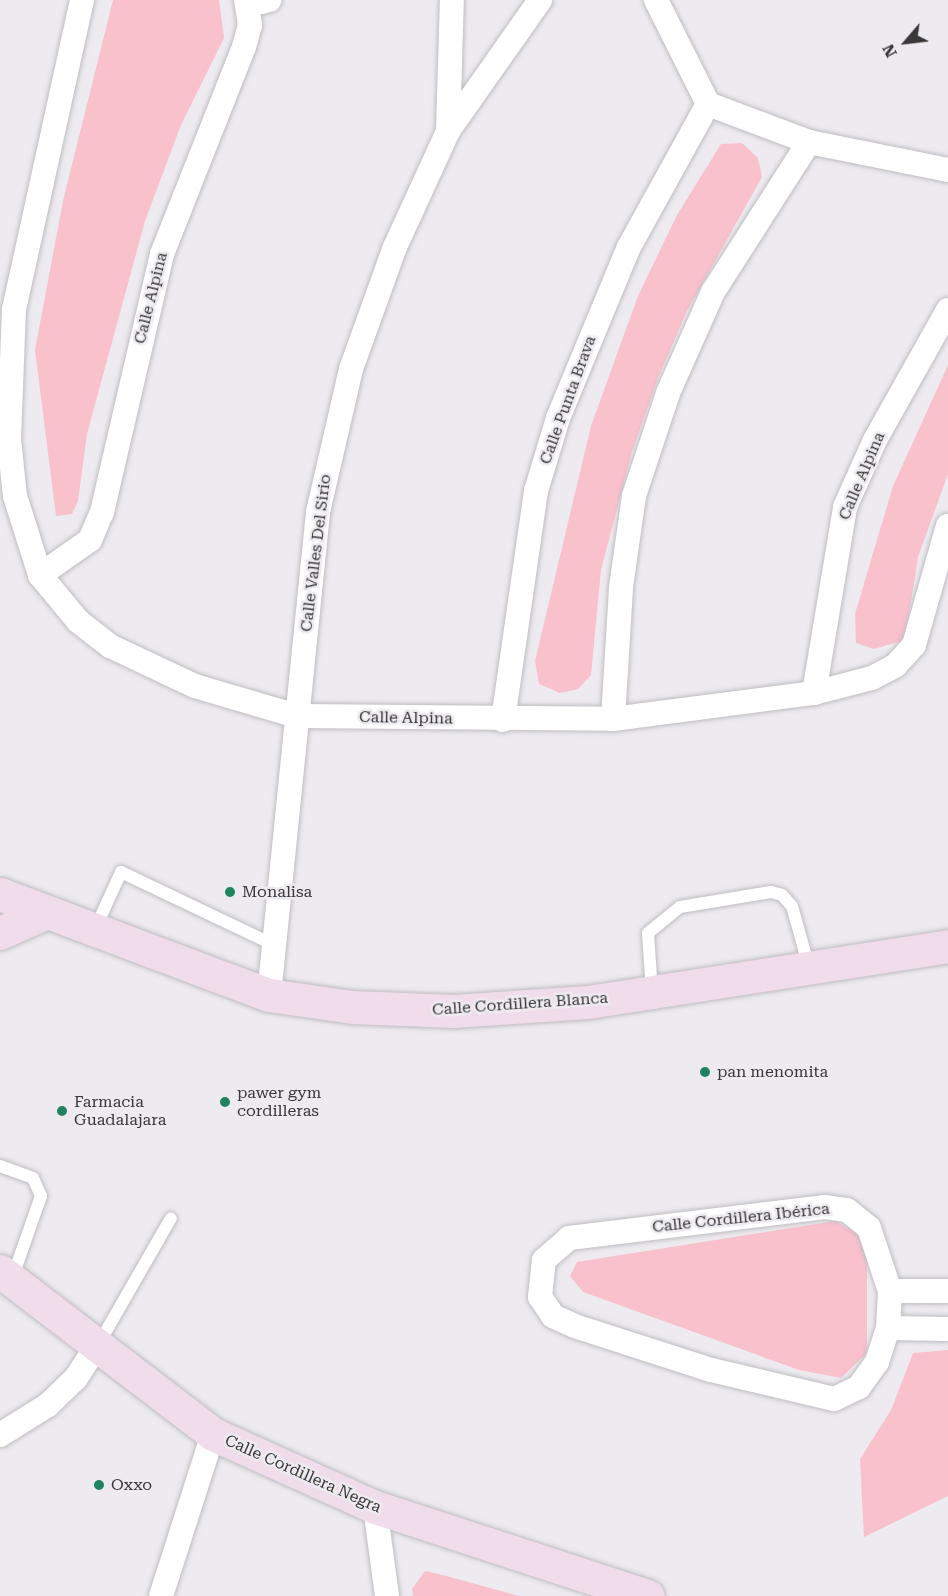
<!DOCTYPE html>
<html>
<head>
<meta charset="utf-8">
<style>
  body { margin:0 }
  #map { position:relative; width:948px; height:1596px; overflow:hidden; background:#edebef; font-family:"Roboto Serif",serif }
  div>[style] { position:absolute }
  .green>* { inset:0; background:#f9c1cc }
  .roads { filter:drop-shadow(0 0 2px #bfbdc1) drop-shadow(0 0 2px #bfbdc1) }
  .lane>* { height:12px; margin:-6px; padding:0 6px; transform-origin:6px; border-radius:6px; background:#fff }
  .street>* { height:24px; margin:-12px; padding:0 12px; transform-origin:12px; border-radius:12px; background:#fff }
  .secondary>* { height:33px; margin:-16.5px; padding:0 16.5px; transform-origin:16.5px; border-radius:16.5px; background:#f1dcec }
  .dots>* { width:16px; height:16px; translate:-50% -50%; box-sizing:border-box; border:3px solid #edebef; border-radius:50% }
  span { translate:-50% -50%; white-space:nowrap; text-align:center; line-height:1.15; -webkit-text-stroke:5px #edebef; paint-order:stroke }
  .street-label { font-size:16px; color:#393839 }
  .poi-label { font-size:16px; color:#393839 }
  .left { translate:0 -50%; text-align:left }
  .north { position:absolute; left:876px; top:12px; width:60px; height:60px; -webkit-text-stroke:4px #edebef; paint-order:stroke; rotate:242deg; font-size:16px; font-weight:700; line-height:24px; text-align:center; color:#393839 }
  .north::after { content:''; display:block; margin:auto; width:21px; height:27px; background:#393839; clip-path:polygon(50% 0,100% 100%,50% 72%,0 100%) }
</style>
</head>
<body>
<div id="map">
  <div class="green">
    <div style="clip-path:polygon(113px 0,219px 0,224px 38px,181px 125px,145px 221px,87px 434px,78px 501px,72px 514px,56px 516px,35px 350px,63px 201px)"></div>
    <div style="clip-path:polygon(742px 143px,758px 158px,762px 177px,686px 313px,658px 378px,632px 452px,601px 570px,591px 675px,578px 689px,560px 693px,539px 684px,535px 661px,591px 426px,638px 296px,677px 215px,721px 144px)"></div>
    <div style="clip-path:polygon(948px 365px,948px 474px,918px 557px,905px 640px,874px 649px,856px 643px,855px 614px,893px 486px)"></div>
    <div style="clip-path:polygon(835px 1221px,858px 1234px,867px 1251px,867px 1353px,841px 1378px,799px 1370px,583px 1292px,570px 1276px,577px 1262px)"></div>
    <div style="clip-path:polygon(948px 1350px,948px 1496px,864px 1537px,860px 1459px,891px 1410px,913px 1353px)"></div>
    <div style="clip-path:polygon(425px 1571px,439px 1574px,519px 1596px,413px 1596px,412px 1589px)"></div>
  </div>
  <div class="roads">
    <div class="lane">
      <div style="left:95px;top:929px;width:63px;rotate:-65.5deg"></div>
      <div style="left:121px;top:872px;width:170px;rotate:25.5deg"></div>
      <div style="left:652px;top:992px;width:59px;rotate:-93.9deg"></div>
      <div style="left:648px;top:933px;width:41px;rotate:-39.1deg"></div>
      <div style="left:680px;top:907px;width:92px;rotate:-9.4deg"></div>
      <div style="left:771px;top:892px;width:11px;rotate:15deg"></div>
      <div style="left:782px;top:895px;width:15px;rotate:48deg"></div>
      <div style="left:792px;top:906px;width:63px;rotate:74.4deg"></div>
      <div style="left:0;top:1166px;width:35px;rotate:20deg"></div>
      <div style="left:33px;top:1178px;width:20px;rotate:66deg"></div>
      <div style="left:41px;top:1196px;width:88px;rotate:109.3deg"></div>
      <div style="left:98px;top:1345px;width:146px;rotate:-60.1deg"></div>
    </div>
    <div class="street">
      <div style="left:82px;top:0;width:316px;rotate:102.4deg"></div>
      <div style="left:14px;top:309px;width:130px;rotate:92.2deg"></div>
      <div style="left:9px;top:439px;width:57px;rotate:84deg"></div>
      <div style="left:15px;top:496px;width:83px;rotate:72.4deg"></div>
      <div style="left:40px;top:575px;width:60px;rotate:50.4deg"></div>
      <div style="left:78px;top:621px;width:41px;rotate:38deg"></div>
      <div style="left:110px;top:646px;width:94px;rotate:25.2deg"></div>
      <div style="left:195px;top:686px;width:106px;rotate:16.4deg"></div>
      <div style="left:297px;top:716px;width:316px;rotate:0.5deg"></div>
      <div style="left:613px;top:719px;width:203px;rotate:-7.4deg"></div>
      <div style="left:814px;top:693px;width:60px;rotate:-14.5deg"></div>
      <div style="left:872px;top:678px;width:27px;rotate:-28deg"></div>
      <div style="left:896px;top:665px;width:27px;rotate:-48deg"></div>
      <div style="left:914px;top:645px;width:124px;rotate:-74.1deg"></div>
      <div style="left:656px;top:0;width:116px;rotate:63.4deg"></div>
      <div style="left:708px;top:104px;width:108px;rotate:20.6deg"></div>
      <div style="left:809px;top:142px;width:142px;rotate:11.4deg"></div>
      <div style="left:249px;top:5px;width:21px;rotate:-14deg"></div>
      <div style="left:448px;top:131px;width:131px;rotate:-88.3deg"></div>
      <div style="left:40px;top:575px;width:61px;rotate:-35deg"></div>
      <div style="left:90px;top:540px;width:30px;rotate:-67deg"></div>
      <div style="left:102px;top:512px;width:265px;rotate:-76.9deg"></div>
      <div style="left:162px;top:254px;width:223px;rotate:-68.4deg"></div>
      <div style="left:244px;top:47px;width:23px;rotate:-75deg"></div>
      <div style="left:250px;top:25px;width:25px;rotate:-99deg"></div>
      <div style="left:814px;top:693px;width:189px;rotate:-80.5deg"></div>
      <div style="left:845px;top:507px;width:73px;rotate:-65.9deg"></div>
      <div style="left:875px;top:440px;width:149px;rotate:-60.7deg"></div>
      <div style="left:613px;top:719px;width:132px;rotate:-86.5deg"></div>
      <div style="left:621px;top:587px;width:92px;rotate:-81.9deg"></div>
      <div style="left:634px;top:496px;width:108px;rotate:-71.7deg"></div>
      <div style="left:668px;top:393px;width:111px;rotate:-66deg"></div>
      <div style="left:713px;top:292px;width:178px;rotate:-57.4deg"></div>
      <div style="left:503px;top:720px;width:231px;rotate:-81.8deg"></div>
      <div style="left:536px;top:491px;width:76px;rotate:-73.2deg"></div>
      <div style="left:558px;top:418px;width:185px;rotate:-67.5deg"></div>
      <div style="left:629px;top:247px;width:163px;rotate:-61.1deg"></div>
      <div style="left:269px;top:995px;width:485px;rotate:-84.2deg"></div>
      <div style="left:318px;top:512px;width:147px;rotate:-77deg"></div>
      <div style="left:351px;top:369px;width:130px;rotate:-70.2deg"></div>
      <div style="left:395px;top:247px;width:128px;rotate:-65.4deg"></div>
      <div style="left:448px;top:131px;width:160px;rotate:-54.9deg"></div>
      <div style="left:825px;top:1207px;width:22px;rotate:8deg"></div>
      <div style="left:847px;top:1210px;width:28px;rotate:39deg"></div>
      <div style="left:869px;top:1228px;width:66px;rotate:71.6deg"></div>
      <div style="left:890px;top:1291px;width:37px;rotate:93deg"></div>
      <div style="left:888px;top:1328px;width:36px;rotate:108deg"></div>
      <div style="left:877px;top:1362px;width:31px;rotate:126deg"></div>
      <div style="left:859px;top:1387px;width:28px;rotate:154deg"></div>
      <div style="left:834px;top:1399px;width:126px;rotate:-166.7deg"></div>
      <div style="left:711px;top:1370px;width:143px;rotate:-162.1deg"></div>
      <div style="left:575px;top:1326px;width:24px;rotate:-156deg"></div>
      <div style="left:553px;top:1316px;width:23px;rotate:-124deg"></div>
      <div style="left:540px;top:1297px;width:37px;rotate:-84deg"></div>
      <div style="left:544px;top:1260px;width:33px;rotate:-41deg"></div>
      <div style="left:569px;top:1238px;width:258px;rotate:-6.9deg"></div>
      <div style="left:890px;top:1291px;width:58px"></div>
      <div style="left:888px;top:1328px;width:60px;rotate:1deg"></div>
      <div style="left:0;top:1435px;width:57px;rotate:-32deg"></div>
      <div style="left:48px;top:1405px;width:39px;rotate:-44deg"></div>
      <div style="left:76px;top:1378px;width:38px;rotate:-57deg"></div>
      <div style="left:375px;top:1507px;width:90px;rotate:82.3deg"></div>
      <div style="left:161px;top:1596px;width:170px;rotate:-72.2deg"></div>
    </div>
    <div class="secondary">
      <div style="left:0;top:894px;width:287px;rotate:20.6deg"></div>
      <div style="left:269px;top:995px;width:84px;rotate:8.2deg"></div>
      <div style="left:352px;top:1007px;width:101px;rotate:2.3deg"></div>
      <div style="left:453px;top:1011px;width:135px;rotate:-3.8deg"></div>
      <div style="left:588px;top:1002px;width:364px;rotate:-8.8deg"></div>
      <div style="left:0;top:933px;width:51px;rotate:-24.1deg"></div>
      <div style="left:0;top:1271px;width:268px;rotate:37.4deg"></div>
      <div style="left:213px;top:1434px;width:178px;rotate:24.3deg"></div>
      <div style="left:375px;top:1507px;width:287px;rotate:18.1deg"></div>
    </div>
  </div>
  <div class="dots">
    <div style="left:230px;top:892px;background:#1d845f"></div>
    <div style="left:705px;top:1072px;background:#1d845f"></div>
    <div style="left:225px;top:1102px;background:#1d845f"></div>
    <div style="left:62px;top:1111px;background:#1d845f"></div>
    <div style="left:99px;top:1485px;background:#1d845f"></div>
  </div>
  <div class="street-label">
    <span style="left:151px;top:298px;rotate:-76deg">Calle Alpina</span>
    <span style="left:568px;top:400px;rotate:-70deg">Calle Punta Brava</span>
    <span style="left:862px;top:476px;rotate:-67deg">Calle Alpina</span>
    <span style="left:316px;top:553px;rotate:-83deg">Calle Valles Del Sirio</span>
    <span style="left:406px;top:718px;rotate:1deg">Calle Alpina</span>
    <span style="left:520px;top:1004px;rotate:-4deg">Calle Cordillera Blanca</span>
    <span style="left:741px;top:1218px;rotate:-6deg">Calle Cordillera Ibérica</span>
    <span style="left:303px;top:1474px;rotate:24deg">Calle Cordillera Negra</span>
  </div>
  <div class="poi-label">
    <span class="left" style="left:242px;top:892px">Monalisa</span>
    <span class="left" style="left:717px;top:1072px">pan menomita</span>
    <span class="left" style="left:237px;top:1102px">pawer gym<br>cordilleras</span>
    <span class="left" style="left:74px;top:1111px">Farmacia<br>Guadalajara</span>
    <span class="left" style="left:111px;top:1485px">Oxxo</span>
  </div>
  <div class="north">N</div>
</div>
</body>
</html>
